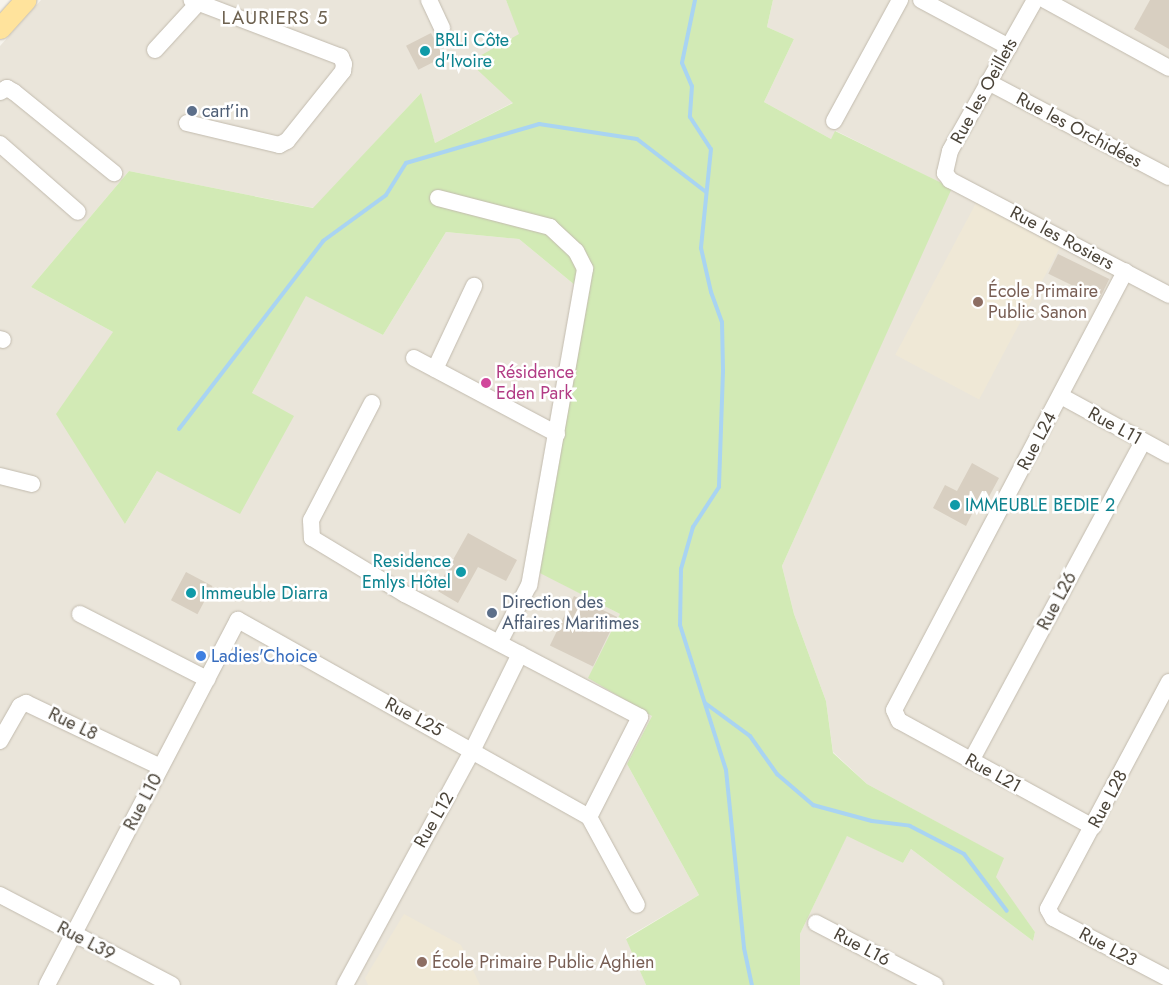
<!DOCTYPE html>
<html>
<head>
<meta charset="utf-8">
<style>
  body { margin:0 }
  #map { position:relative; width:1169px; height:985px; overflow:hidden; background:#f6f3ec; font-family:Jost,sans-serif }
  div>[style] { position:absolute }
  .residential>* { inset:0; background:#eae5da }
  .education>* { inset:0; background:#efe8d6; transform-origin:0 0 }
  .green>* { inset:0; background:#d2eab5 }
  .stream>* { height:4px; margin:-2px; padding:0 2px; transform-origin:2px; border-radius:2px; background:#a9d4f2 }
  .building>* { inset:0; background:#d8cfc1; transform-origin:0 0 }
  .roads { filter:drop-shadow(0 0 1px #c2bbae) drop-shadow(0 0 1px #c2bbae) }
  .minor>* { height:16px; margin:-8px; padding:0 8px; transform-origin:8px; border-radius:8px; background:#fff }
  .major>* { height:21px; margin:-10.5px; padding:0 10.5px; transform-origin:10.5px; border-radius:10.5px; background:#ffe39c }
  .dots>* { width:14px; height:14px; translate:-50% -50%; box-sizing:border-box; border:2px solid #fff; border-radius:50% }
  span { translate:-50% -50%; white-space:nowrap; text-align:center; line-height:1.15; -webkit-text-stroke:5px #fff; paint-order:stroke }
  .culture-label { font-size:18px; color:#0d838f }
  .left { translate:0 -50%; text-align:left }
  .right { translate:-100% -50%; text-align:right }
  .street-label { font-size:18px; color:#4b4439 }
  .service-label { font-size:18px; color:#4e5e75 }
  .education-label { font-size:18px; color:#785e54 }
  .hotel-label { font-size:18px; color:#b23c85 }
  .shop-label { font-size:18px; color:#366cbe }
  .neighbourhood-label { font-size:19px; color:#6e6250; letter-spacing:1px }
</style>
</head>
<body>
<div id="map">
  <div class="residential">
    <div style="clip-path:polygon(41px 0,506px 0,520px 34px,514px 102px,435px 143px,420px 94px,314px 208px,129px 171px,31px 287px,113px 332px,125px 524px,157px 471px,252px 393px,306px 295px,383px 335px,446px 232px,519px 239px,576px 286px,528px 566px,620px 614px,652px 716px,627px 764px,699px 895px,626px 938px,646px 985px,0 985px,0 46px)"></div>
    <div style="clip-path:polygon(773px 0,1169px 0,1169px 985px,800px 985px,800px 934px,847px 835px,903px 863px,911px 849px,1033px 941px,1035px 932px,995px 877px,1003px 858px,867px 784px,833px 752px,826px 701px,794px 614px,782px 566px,951px 188px,836px 131px,831px 139px,764px 102px,794px 39px,767px 27px)"></div>
  </div>
  <div class="education">
    <div style="left:976px;top:203px;width:95px;height:172px;rotate:28deg"></div>
    <div style="clip-path:polygon(404px 914px,461px 945px,480px 985px,368px 985px,365px 978px)"></div>
  </div>
  <div class="green">
    <div style="clip-path:polygon(506px 0,773px 0,767px 27px,794px 39px,764px 102px,831px 139px,835px 131px,952px 188px,782px 566px,794px 614px,826px 701px,833px 753px,867px 784px,1004px 858px,996px 877px,1035px 932px,1033px 941px,911px 849px,903px 863px,847px 836px,800px 934px,800px 985px,646px 985px,626px 939px,699px 895px,627px 764px,652px 716px,588px 678px,620px 614px,528px 567px,576px 286px,519px 239px,446px 232px,383px 335px,306px 296px,252px 393px,294px 416px,240px 514px,157px 471px,125px 524px,56px 414px,113px 332px,31px 287px,129px 171px,313px 208px,421px 93px,435px 143px,513px 103px,469px 62px,519px 34px)"></div>
  </div>
  <div class="stream">
    <div style="left:695px;top:0;width:64px;rotate:101.7deg"></div>
    <div style="left:682px;top:63px;width:25px;rotate:67deg"></div>
    <div style="left:692px;top:86px;width:31px;rotate:94deg"></div>
    <div style="left:690px;top:117px;width:38px;rotate:57deg"></div>
    <div style="left:711px;top:149px;width:100px;rotate:95.8deg"></div>
    <div style="left:701px;top:248px;width:45px;rotate:77.2deg"></div>
    <div style="left:711px;top:292px;width:32px;rotate:70deg"></div>
    <div style="left:722px;top:322px;width:49px;rotate:88.8deg"></div>
    <div style="left:723px;top:371px;width:116px;rotate:92deg"></div>
    <div style="left:719px;top:487px;width:48px;rotate:123deg"></div>
    <div style="left:693px;top:527px;width:44px;rotate:105.9deg"></div>
    <div style="left:681px;top:569px;width:56px;rotate:91deg"></div>
    <div style="left:680px;top:625px;width:152px;rotate:72.4deg"></div>
    <div style="left:726px;top:770px;width:179px;rotate:84.2deg"></div>
    <div style="left:744px;top:948px;width:38px;rotate:78deg"></div>
    <div style="left:179px;top:429px;width:237px;rotate:-52.5deg"></div>
    <div style="left:323px;top:241px;width:78px;rotate:-36.1deg"></div>
    <div style="left:386px;top:195px;width:38px;rotate:-58deg"></div>
    <div style="left:406px;top:163px;width:139px;rotate:-16.3deg"></div>
    <div style="left:539px;top:124px;width:99px;rotate:8.7deg"></div>
    <div style="left:637px;top:139px;width:87px;rotate:37.5deg"></div>
    <div style="left:705px;top:703px;width:56px;rotate:36.3deg"></div>
    <div style="left:750px;top:736px;width:47px;rotate:54.6deg"></div>
    <div style="left:777px;top:774px;width:48px;rotate:40.7deg"></div>
    <div style="left:813px;top:805px;width:61px;rotate:15.2deg"></div>
    <div style="left:872px;top:821px;width:38px;rotate:7deg"></div>
    <div style="left:910px;top:826px;width:61px;rotate:27.4deg"></div>
    <div style="left:964px;top:854px;width:71px;rotate:53deg"></div>
  </div>
  <div class="building">
    <div style="clip-path:polygon(1150px 0,1169px 0,1169px 49px,1134px 29px)"></div>
    <div style="left:431px;top:33px;width:27px;height:28px;rotate:63deg"></div>
    <div style="left:1058px;top:254px;width:57px;height:22px;rotate:26deg"></div>
    <div style="clip-path:polygon(972px 463px,999px 478px,985px 504px,979px 500px,966px 526px,933px 508px,945px 485px,957px 491px)"></div>
    <div style="clip-path:polygon(468px 533px,517px 560px,506px 581px,478px 567px,458px 603px,436px 590px)"></div>
    <div style="left:186px;top:572px;width:30px;height:32px;rotate:28deg"></div>
    <div style="left:574px;top:596px;width:48px;height:55px;rotate:26deg"></div>
  </div>
  <div class="roads">
    <div class="minor">
      <div style="left:429px;top:0;width:31px;rotate:65deg"></div>
      <div style="left:921px;top:0;width:100px;rotate:28.1deg"></div>
      <div style="left:1035px;top:0;width:173px;rotate:119.4deg"></div>
      <div style="left:950px;top:151px;width:23px;rotate:103deg"></div>
      <div style="left:945px;top:173px;width:9px;rotate:54deg"></div>
      <div style="left:950px;top:180px;width:247px;rotate:27.7deg"></div>
      <div style="left:1045px;top:0;width:141px;rotate:28.7deg"></div>
      <div style="left:155px;top:50px;width:64px;rotate:-47.5deg"></div>
      <div style="left:988px;top:82px;width:204px;rotate:27.7deg"></div>
      <div style="left:0;top:92px;width:8px;rotate:-30deg"></div>
      <div style="left:7px;top:88px;width:8px;rotate:30deg"></div>
      <div style="left:14px;top:92px;width:129px;rotate:39deg"></div>
      <div style="left:834px;top:121px;width:138px;rotate:-61.4deg"></div>
      <div style="left:187px;top:123px;width:95px;rotate:13.4deg"></div>
      <div style="left:279px;top:145px;width:9px;rotate:-27deg"></div>
      <div style="left:287px;top:141px;width:90px;rotate:-51.3deg"></div>
      <div style="left:343px;top:71px;width:7px;rotate:-82deg"></div>
      <div style="left:344px;top:64px;width:8px;rotate:-113deg"></div>
      <div style="left:341px;top:57px;width:160px;rotate:-159.1deg"></div>
      <div style="left:0;top:144px;width:103px;rotate:41.1deg"></div>
      <div style="left:438px;top:198px;width:116px;rotate:14.5deg"></div>
      <div style="left:550px;top:227px;width:35px;rotate:43deg"></div>
      <div style="left:576px;top:251px;width:20px;rotate:63deg"></div>
      <div style="left:585px;top:269px;width:321px;rotate:100deg"></div>
      <div style="left:529px;top:585px;width:65px;rotate:117.3deg"></div>
      <div style="left:0;top:339px;width:3px;rotate:18deg"></div>
      <div style="left:414px;top:358px;width:162px;rotate:28deg"></div>
      <div style="left:435px;top:369px;width:92px;rotate:-64.8deg"></div>
      <div style="left:1061px;top:396px;width:123px;rotate:28.6deg"></div>
      <div style="left:372px;top:403px;width:132px;rotate:117.5deg"></div>
      <div style="left:311px;top:520px;width:18px;rotate:87deg"></div>
      <div style="left:312px;top:538px;width:109px;rotate:31.1deg"></div>
      <div style="left:405px;top:594px;width:265px;rotate:27.6deg"></div>
      <div style="left:640px;top:717px;width:112px;rotate:117deg"></div>
      <div style="left:0;top:476px;width:33px;rotate:14deg"></div>
      <div style="left:80px;top:614px;width:143px;rotate:27.1deg"></div>
      <div style="left:1169px;top:682px;width:257px;rotate:118.1deg"></div>
      <div style="left:1048px;top:909px;width:10px;rotate:61deg"></div>
      <div style="left:1053px;top:918px;width:131px;rotate:27.7deg"></div>
      <div style="left:0;top:741px;width:40px;rotate:-60.3deg"></div>
      <div style="left:20px;top:706px;width:7px;rotate:-27deg"></div>
      <div style="left:26px;top:703px;width:149px;rotate:25.4deg"></div>
      <div style="left:971px;top:761px;width:362px;rotate:-61.7deg"></div>
      <div style="left:589px;top:817px;width:100px;rotate:61.4deg"></div>
      <div style="left:1093px;top:827px;width:221px;rotate:-151.3deg"></div>
      <div style="left:899px;top:721px;width:12px;rotate:-114deg"></div>
      <div style="left:894px;top:710px;width:496px;rotate:-62.2deg"></div>
      <div style="left:0;top:895px;width:194px;rotate:27.6deg"></div>
      <div style="left:816px;top:923px;width:134px;rotate:27.5deg"></div>
      <div style="left:47px;top:985px;width:412px;rotate:-62.4deg"></div>
      <div style="left:238px;top:620px;width:403px;rotate:29.3deg"></div>
      <div style="left:345px;top:985px;width:268px;rotate:-61.5deg"></div>
      <div style="left:473px;top:749px;width:106px;rotate:-63.7deg"></div>
    </div>
    <div class="major">
      <div style="left:0;top:28px;width:38px;rotate:-48deg"></div>
    </div>
  </div>
  <div class="dots">
    <div style="left:425px;top:51px;background:#0f9aa8"></div>
    <div style="left:192px;top:111px;background:#5c6f8a"></div>
    <div style="left:978px;top:302px;background:#8d6e63"></div>
    <div style="left:486px;top:383px;background:#d1479c"></div>
    <div style="left:955px;top:505px;background:#0f9aa8"></div>
    <div style="left:461px;top:572px;background:#0f9aa8"></div>
    <div style="left:191px;top:593px;background:#0f9aa8"></div>
    <div style="left:492px;top:613px;background:#5c6f8a"></div>
    <div style="left:201px;top:656px;background:#3f7fe0"></div>
    <div style="left:422px;top:962px;background:#8d6e63"></div>
  </div>
  <div class="culture-label">
    <span class="left" style="left:435px;top:51px">BRLi Côte<br>d'Ivoire</span>
    <span class="left" style="left:965px;top:505px">IMMEUBLE BEDIE 2</span>
    <span class="right" style="left:451px;top:572px">Residence<br>Emlys Hôtel</span>
    <span class="left" style="left:201px;top:593px">Immeuble Diarra</span>
  </div>
  <div class="street-label">
    <span style="left:984px;top:91px;rotate:-61deg">Rue les Oeillets</span>
    <span style="left:1079px;top:130px;rotate:28deg">Rue les Orchidées</span>
    <span style="left:1062px;top:238px;rotate:28deg">Rue les Rosiers</span>
    <span style="left:1115px;top:426px;rotate:29deg">Rue L11</span>
    <span style="left:1037px;top:441px;rotate:-62deg">Rue L24</span>
    <span style="left:1057px;top:601px;rotate:-62deg">Rue L26</span>
    <span style="left:414px;top:717px;rotate:28deg">Rue L25</span>
    <span style="left:73px;top:724px;rotate:26deg">Rue L8</span>
    <span style="left:993px;top:773px;rotate:29deg">Rue L21</span>
    <span style="left:1108px;top:799px;rotate:-62deg">Rue L28</span>
    <span style="left:143px;top:802px;rotate:-62deg">Rue L10</span>
    <span style="left:434px;top:820px;rotate:-60deg">Rue L12</span>
    <span style="left:86px;top:941px;rotate:28deg">Rue L39</span>
    <span style="left:862px;top:947px;rotate:28deg">Rue L16</span>
    <span style="left:1108px;top:947px;rotate:28deg">Rue L23</span>
  </div>
  <div class="service-label">
    <span class="left" style="left:202px;top:111px">cart’in</span>
    <span class="left" style="left:502px;top:613px">Direction des<br>Affaires Maritimes</span>
  </div>
  <div class="education-label">
    <span class="left" style="left:988px;top:302px">École Primaire<br>Public Sanon</span>
    <span class="left" style="left:432px;top:962px">École Primaire Public Aghien</span>
  </div>
  <div class="hotel-label">
    <span class="left" style="left:496px;top:383px">Résidence<br>Eden Park</span>
  </div>
  <div class="shop-label">
    <span class="left" style="left:211px;top:656px">Ladies'Choice</span>
  </div>
  <div class="neighbourhood-label">
    <span style="left:275px;top:18px">LAURIERS 5</span>
  </div>
</div>
</body>
</html>
